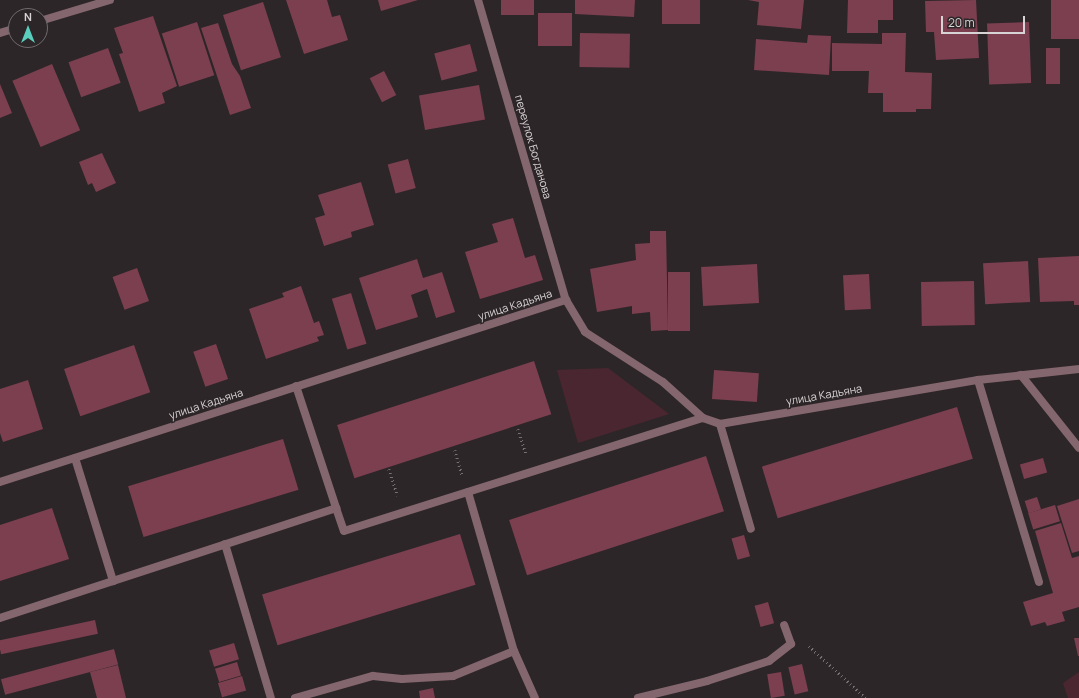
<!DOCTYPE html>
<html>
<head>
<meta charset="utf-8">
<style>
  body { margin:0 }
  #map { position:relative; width:1079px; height:698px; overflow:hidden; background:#2d2628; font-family:Manrope,sans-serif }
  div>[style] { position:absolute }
  .green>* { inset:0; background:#4a2630 }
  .building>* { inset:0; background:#7b3f50; transform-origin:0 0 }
  .path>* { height:2.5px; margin-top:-1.25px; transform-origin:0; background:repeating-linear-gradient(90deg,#787173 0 1px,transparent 0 4px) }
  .lane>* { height:8px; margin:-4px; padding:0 4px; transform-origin:4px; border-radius:4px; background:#84676e }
  .street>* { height:8px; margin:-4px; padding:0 4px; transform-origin:4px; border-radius:4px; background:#84676e }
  span { translate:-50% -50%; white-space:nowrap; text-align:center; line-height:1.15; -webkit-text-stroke:3px #2d2628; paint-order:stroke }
  .street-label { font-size:11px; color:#d8d3d4 }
  .north { position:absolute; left:8px; top:8px; width:40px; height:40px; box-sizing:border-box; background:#2d2628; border:1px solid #716b6d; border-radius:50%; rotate:0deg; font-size:11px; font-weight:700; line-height:16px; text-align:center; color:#d8d3d4 }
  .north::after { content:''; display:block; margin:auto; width:14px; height:18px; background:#5acebd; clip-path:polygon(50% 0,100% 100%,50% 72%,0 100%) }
  .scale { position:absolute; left:941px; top:16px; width:84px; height:18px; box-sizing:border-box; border:2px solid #d8d3d4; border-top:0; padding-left:5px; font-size:12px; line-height:14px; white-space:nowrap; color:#d8d3d4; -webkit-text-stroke:3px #2d2628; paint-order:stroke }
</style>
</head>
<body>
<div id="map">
  <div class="green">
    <div style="clip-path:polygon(608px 368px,669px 414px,578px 443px,557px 370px)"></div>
    <div style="clip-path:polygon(1079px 672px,1079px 698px,1068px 698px,1063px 683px)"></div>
  </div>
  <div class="building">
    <div style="clip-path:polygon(286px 0,327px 0,332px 17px,340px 15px,348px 40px,304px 54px)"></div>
    <div style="clip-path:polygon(378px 0,418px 0,381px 11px)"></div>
    <div style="left:501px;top:0;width:33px;height:15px"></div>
    <div style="clip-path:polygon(575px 0,635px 0,634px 17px,575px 14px)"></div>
    <div style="left:662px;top:0;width:38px;height:24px"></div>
    <div style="clip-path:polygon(748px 0,804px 0,801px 29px,757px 25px,759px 2px)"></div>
    <div style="clip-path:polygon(848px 0,893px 0,893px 20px,878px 20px,878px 33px,847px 33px)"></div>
    <div style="clip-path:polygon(976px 0,979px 58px,936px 60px,934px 32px,926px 32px,925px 1px)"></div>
    <div style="left:1051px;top:0;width:28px;height:39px"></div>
    <div style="left:263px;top:2px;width:58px;height:42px;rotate:72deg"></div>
    <div style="left:538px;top:13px;width:34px;height:33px"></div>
    <div style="clip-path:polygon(153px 16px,177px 86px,162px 93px,165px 103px,139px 112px,119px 54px,123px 53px,114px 28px)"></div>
    <div style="left:197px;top:22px;width:56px;height:37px;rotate:72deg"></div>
    <div style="left:1029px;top:22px;width:61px;height:42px;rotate:88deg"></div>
    <div style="clip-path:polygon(218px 23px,232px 64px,240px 76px,251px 108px,230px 115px,201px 28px)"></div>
    <div style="left:580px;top:33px;width:50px;height:34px;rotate:1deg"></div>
    <div style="clip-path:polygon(882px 33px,906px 33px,905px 72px,932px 73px,931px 109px,916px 109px,916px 112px,883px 112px,883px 93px,868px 93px,869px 71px,832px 71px,832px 43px,882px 44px)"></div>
    <div style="clip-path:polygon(808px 35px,831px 36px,829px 75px,754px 70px,756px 39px,807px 43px)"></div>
    <div style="left:470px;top:44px;width:28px;height:37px;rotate:75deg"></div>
    <div style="left:108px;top:48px;width:37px;height:42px;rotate:70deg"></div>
    <div style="left:1046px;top:48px;width:14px;height:36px"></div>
    <div style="left:52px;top:64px;width:72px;height:43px;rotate:67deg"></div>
    <div style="left:384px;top:71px;width:27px;height:16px;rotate:63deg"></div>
    <div style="clip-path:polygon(0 84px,12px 113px,0 118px)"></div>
    <div style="left:479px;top:85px;width:35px;height:61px;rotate:80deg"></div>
    <div style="clip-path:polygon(102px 153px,116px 183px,96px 192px,92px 183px,88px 185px,79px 162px)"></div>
    <div style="left:408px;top:159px;width:30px;height:21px;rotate:75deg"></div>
    <div style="clip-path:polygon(361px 182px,374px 225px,351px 232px,352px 237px,324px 246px,315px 218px,325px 215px,318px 195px)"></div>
    <div style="clip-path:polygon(513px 218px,525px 258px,535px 255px,543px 280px,480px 299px,465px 252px,498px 242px,492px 224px)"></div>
    <div style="clip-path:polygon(650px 231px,666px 231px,668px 330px,651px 331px,650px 312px,632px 314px,632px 306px,597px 312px,590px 269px,636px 260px,635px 244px,650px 243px)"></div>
    <div style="clip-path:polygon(1079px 256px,1079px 305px,1074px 305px,1074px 301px,1040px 302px,1038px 258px)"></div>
    <div style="clip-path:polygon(417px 259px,423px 278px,442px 272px,455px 312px,436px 318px,427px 289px,411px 295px,418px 317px,376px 330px,359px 278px)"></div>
    <div style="left:1028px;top:261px;width:41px;height:45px;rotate:87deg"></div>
    <div style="left:757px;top:264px;width:39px;height:56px;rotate:87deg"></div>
    <div style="left:137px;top:268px;width:35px;height:26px;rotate:70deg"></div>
    <div style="left:668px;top:272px;width:22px;height:59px"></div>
    <div style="left:869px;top:274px;width:35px;height:26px;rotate:87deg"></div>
    <div style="left:974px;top:281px;width:44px;height:53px;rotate:89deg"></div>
    <div style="clip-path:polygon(301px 286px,314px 323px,319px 321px,324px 335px,317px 337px,319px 341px,266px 359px,249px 309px,284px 297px,282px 293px)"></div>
    <div style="left:351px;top:293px;width:53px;height:20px;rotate:73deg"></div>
    <div style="left:216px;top:344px;width:37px;height:24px;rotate:71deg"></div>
    <div style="left:134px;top:345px;width:50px;height:74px;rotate:71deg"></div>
    <div style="left:534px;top:361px;width:56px;height:207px;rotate:72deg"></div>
    <div style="left:714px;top:370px;width:45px;height:29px;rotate:4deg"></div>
    <div style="clip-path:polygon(28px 380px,43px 429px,3px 442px,0 433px,0 389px)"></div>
    <div style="left:957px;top:407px;width:54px;height:204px;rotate:73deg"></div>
    <div style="left:283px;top:439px;width:53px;height:162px;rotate:73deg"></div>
    <div style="left:706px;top:456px;width:58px;height:207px;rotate:72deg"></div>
    <div style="left:1043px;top:458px;width:15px;height:24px;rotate:74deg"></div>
    <div style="left:1037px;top:497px;width:13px;height:13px;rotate:72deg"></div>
    <div style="clip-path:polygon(1079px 499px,1079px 551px,1072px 553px,1057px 506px)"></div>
    <div style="left:1055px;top:505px;width:17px;height:28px;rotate:73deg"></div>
    <div style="clip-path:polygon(52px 508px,69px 559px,0 581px,0 525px)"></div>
    <div style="clip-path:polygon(1061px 523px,1072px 558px,1079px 556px,1079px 607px,1062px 612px,1065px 621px,1047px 626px,1045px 622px,1031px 626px,1023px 602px,1053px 593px,1035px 531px)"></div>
    <div style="left:460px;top:534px;width:53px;height:207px;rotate:73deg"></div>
    <div style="left:744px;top:535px;width:22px;height:13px;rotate:74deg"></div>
    <div style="left:768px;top:602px;width:22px;height:14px;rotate:74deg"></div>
    <div style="left:95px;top:620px;width:14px;height:99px;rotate:78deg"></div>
    <div style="clip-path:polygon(1074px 638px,1079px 638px,1079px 656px,1078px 656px)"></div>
    <div style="left:234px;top:643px;width:17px;height:26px;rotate:73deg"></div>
    <div style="left:114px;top:649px;width:16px;height:117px;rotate:75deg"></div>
    <div style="left:237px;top:662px;width:14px;height:23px;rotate:73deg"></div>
    <div style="left:802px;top:664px;width:28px;height:14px;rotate:77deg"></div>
    <div style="clip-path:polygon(118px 665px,126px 698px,97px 698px,90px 672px)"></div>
    <div style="left:781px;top:672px;width:24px;height:14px;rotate:81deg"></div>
    <div style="left:242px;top:676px;width:15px;height:25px;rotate:74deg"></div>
    <div style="clip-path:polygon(433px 688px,435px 698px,420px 698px,419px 691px)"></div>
  </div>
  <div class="path">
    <div style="left:518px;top:429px;width:26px;rotate:72deg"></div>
    <div style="left:455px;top:450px;width:26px;rotate:74deg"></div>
    <div style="left:389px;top:469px;width:28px;rotate:72deg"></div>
    <div style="left:809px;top:646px;width:77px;rotate:42.4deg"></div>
  </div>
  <div class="lane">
    <div style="left:1021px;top:375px;width:93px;rotate:51.5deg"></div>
    <div style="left:978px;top:380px;width:211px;rotate:73.2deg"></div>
    <div style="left:296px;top:386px;width:128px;rotate:71.8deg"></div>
    <div style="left:720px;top:424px;width:109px;rotate:73.6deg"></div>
    <div style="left:75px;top:458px;width:129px;rotate:72.8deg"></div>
    <div style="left:468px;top:492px;width:166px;rotate:73.9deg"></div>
    <div style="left:514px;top:651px;width:51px;rotate:65.9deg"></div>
    <div style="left:225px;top:544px;width:161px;rotate:73.4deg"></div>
    <div style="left:0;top:618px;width:354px;rotate:-18.1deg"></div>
    <div style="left:336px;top:508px;width:24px;rotate:71deg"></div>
    <div style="left:344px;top:531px;width:376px;rotate:-17.5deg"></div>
    <div style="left:295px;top:698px;width:81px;rotate:-15.8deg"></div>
    <div style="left:373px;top:676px;width:29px;rotate:6deg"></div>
    <div style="left:402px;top:679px;width:51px;rotate:-3.4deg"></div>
    <div style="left:453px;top:676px;width:66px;rotate:-22.3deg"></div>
    <div style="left:638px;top:698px;width:71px;rotate:-13.8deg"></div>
    <div style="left:707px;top:681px;width:65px;rotate:-17.9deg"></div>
    <div style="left:769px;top:661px;width:28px;rotate:-38deg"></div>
    <div style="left:791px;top:644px;width:20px;rotate:-110deg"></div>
  </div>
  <div class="street">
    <div style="left:478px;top:0;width:313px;rotate:73.7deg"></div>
    <div style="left:566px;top:300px;width:37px;rotate:59deg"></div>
    <div style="left:585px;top:332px;width:93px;rotate:32.7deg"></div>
    <div style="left:663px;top:382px;width:54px;rotate:42deg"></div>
    <div style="left:703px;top:418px;width:18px;rotate:19deg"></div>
    <div style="left:720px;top:424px;width:262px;rotate:-9.7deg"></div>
    <div style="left:978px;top:380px;width:102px;rotate:-6.2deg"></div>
    <div style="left:40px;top:21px;width:73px;rotate:-16.7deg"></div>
    <div style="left:0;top:33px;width:17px;rotate:-17deg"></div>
    <div style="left:0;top:482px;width:595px;rotate:-17.83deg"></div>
  </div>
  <div class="street-label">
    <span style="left:533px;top:147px;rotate:74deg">переулок Богданова</span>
    <span style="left:515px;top:305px;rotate:-18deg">улица Кадьяна</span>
    <span style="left:824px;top:395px;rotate:-10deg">улица Кадьяна</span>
    <span style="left:206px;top:404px;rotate:-18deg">улица Кадьяна</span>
  </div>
  <div class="north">N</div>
  <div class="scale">20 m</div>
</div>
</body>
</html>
